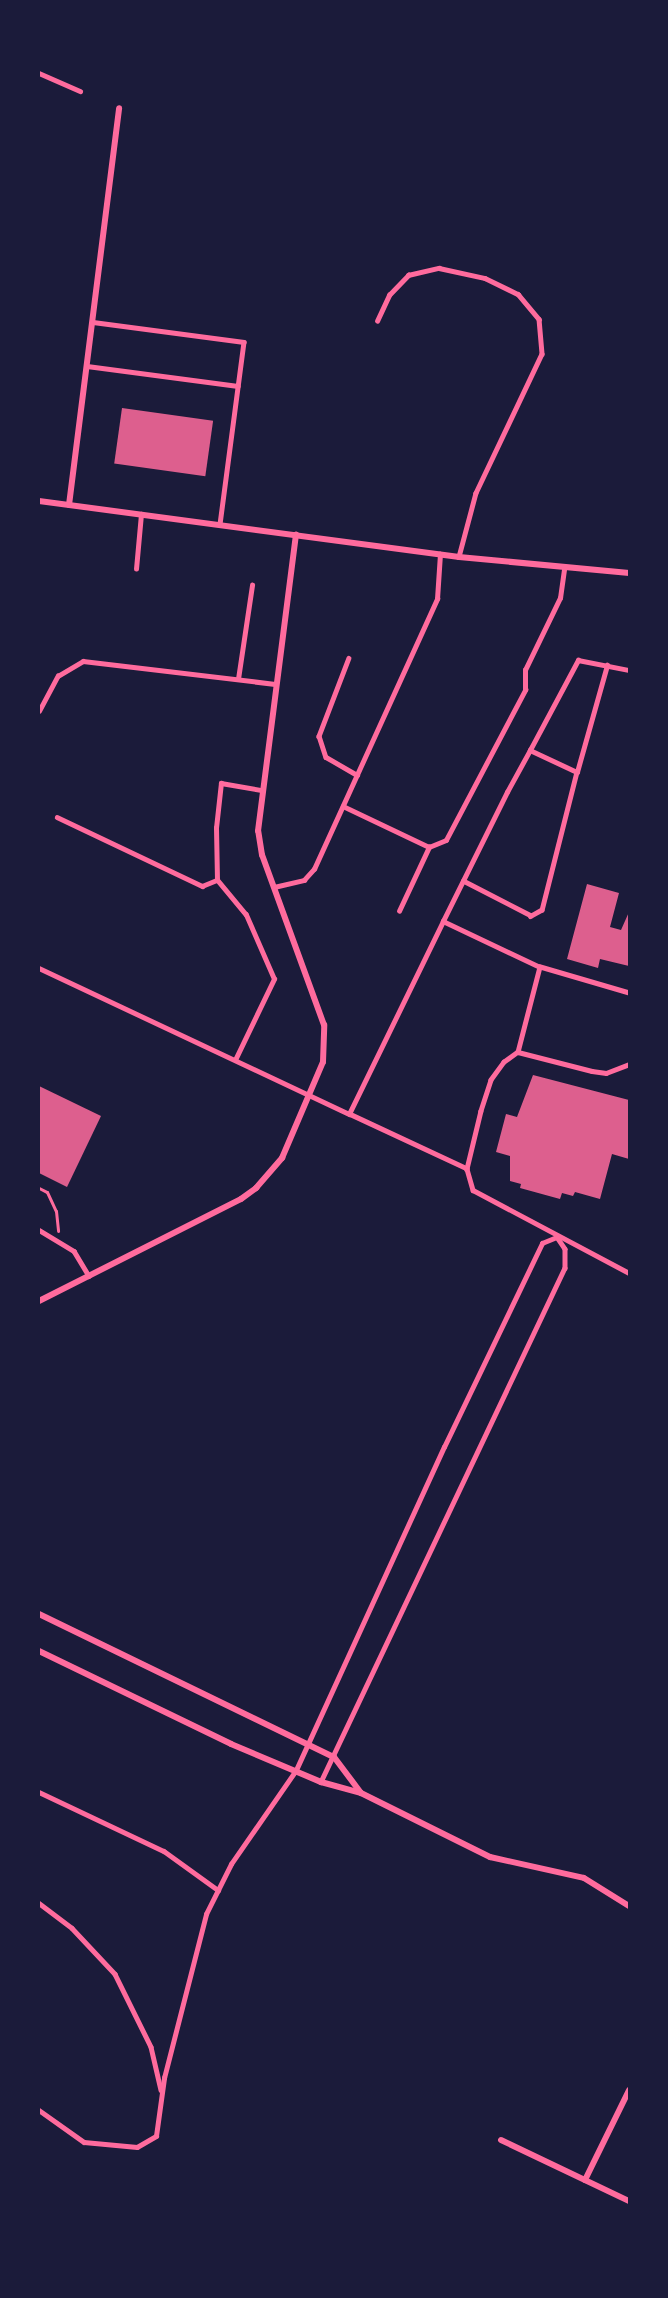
<!DOCTYPE html>
<html>
<head>
<meta charset="utf-8">
<style>
  body { margin:0 }
  #map { position:relative; width:668px; height:2298px; overflow:hidden; background:#1b1b3a; font-family:"Roboto Condensed",sans-serif }
  div>[style] { position:absolute }
  .building>* { inset:0; background:#dd5f8e; transform-origin:0 0 }
  .path>* { height:3px; margin:-1.5px; padding:0 1.5px; transform-origin:1.5px; border-radius:1.5px; background:#ff6b9d }
  .service>* { height:4.5px; margin:-2.25px; padding:0 2.25px; transform-origin:2.25px; border-radius:2.25px; background:#ff6b9d }
  .minor>* { height:6px; margin:-3px; padding:0 3px; transform-origin:3px; border-radius:3px; background:#ff6b9d }
  span { translate:-50% -50%; white-space:nowrap; text-align:center; line-height:1.15; -webkit-text-stroke:6px #1b1b3a; paint-order:stroke }
  .frame { position:absolute; inset:0; border:40px solid #1b1b3a; pointer-events:none }
</style>
</head>
<body>
<div id="map">
  <div class="building">
    <div style="left:122px;top:408px;width:92px;height:56px;rotate:8deg"></div>
    <div style="clip-path:polygon(587px 884px,619px 893px,610px 927px,621px 930px,629px 912px,629px 966px,600px 959px,598px 968px,567px 959px)"></div>
    <div style="clip-path:polygon(533px 1075px,629px 1100px,629px 1159px,612px 1154px,600px 1199px,575px 1192px,573px 1196px,562px 1193px,560px 1199px,520px 1188px,521px 1184px,510px 1181px,510px 1156px,496px 1152px,506px 1114px,517px 1117px)"></div>
    <div style="clip-path:polygon(39px 1086px,101px 1116px,67px 1187px,39px 1173px)"></div>
  </div>
  <div class="path">
    <div style="left:39px;top:1188px;width:9px;rotate:27deg"></div>
    <div style="left:47px;top:1192px;width:21px;rotate:65deg"></div>
    <div style="left:56px;top:1211px;width:20px;rotate:84deg"></div>
  </div>
  <div class="service">
    <div style="left:39px;top:73px;width:45px;rotate:23.7deg"></div>
    <div style="left:377px;top:321px;width:29px;rotate:-65deg"></div>
    <div style="left:389px;top:295px;width:28px;rotate:-46deg"></div>
    <div style="left:408px;top:275px;width:32px;rotate:-13deg"></div>
    <div style="left:439px;top:268px;width:47px;rotate:12.3deg"></div>
    <div style="left:485px;top:278px;width:37px;rotate:26deg"></div>
    <div style="left:518px;top:294px;width:33px;rotate:50deg"></div>
    <div style="left:539px;top:319px;width:35px;rotate:85deg"></div>
    <div style="left:542px;top:354px;width:154px;rotate:115.4deg"></div>
    <div style="left:476px;top:493px;width:66px;rotate:104.9deg"></div>
    <div style="left:93px;top:322px;width:152px;rotate:7.5deg"></div>
    <div style="left:244px;top:342px;width:184px;rotate:97.5deg"></div>
    <div style="left:87px;top:366px;width:152px;rotate:7.5deg"></div>
    <div style="left:136px;top:569px;width:55px;rotate:-84.8deg"></div>
    <div style="left:349px;top:658px;width:84px;rotate:111deg"></div>
    <div style="left:319px;top:736px;width:22px;rotate:72deg"></div>
    <div style="left:326px;top:757px;width:36px;rotate:30deg"></div>
    <div style="left:238px;top:679px;width:95px;rotate:-81.5deg"></div>
    <div style="left:39px;top:711px;width:40px;rotate:-62deg"></div>
    <div style="left:58px;top:676px;width:29px;rotate:-31deg"></div>
    <div style="left:83px;top:661px;width:193px;rotate:6.8deg"></div>
    <div style="left:530px;top:750px;width:102px;rotate:-61.9deg"></div>
    <div style="left:578px;top:660px;width:52px;rotate:11.1deg"></div>
    <div style="left:577px;top:772px;width:111px;rotate:-74.3deg"></div>
    <div style="left:343px;top:806px;width:95px;rotate:25.5deg"></div>
    <div style="left:57px;top:817px;width:161px;rotate:25.4deg"></div>
    <div style="left:202px;top:886px;width:16px;rotate:-22deg"></div>
    <div style="left:274px;top:887px;width:31px;rotate:-13deg"></div>
    <div style="left:304px;top:880px;width:15px;rotate:-48deg"></div>
    <div style="left:314px;top:869px;width:297px;rotate:-65.5deg"></div>
    <div style="left:437px;top:599px;width:45px;rotate:-86.2deg"></div>
    <div style="left:399px;top:911px;width:71px;rotate:-64.9deg"></div>
    <div style="left:429px;top:847px;width:18px;rotate:-22deg"></div>
    <div style="left:446px;top:840px;width:170px;rotate:-62.2deg"></div>
    <div style="left:525px;top:690px;width:20px;rotate:-90deg"></div>
    <div style="left:525px;top:670px;width:80px;rotate:-64.1deg"></div>
    <div style="left:560px;top:598px;width:29px;rotate:-82deg"></div>
    <div style="left:443px;top:921px;width:144px;rotate:-63.6deg"></div>
    <div style="left:507px;top:792px;width:48px;rotate:-61.3deg"></div>
    <div style="left:530px;top:750px;width:52px;rotate:25.1deg"></div>
    <div style="left:577px;top:772px;width:142px;rotate:104.2deg"></div>
    <div style="left:542px;top:910px;width:13px;rotate:151deg"></div>
    <div style="left:531px;top:916px;width:76px;rotate:-152.8deg"></div>
    <div style="left:39px;top:968px;width:343px;rotate:25.2deg"></div>
    <div style="left:629px;top:993px;width:93px;rotate:-163.7deg"></div>
    <div style="left:540px;top:967px;width:88px;rotate:104.5deg"></div>
    <div style="left:518px;top:1052px;width:76px;rotate:14.4deg"></div>
    <div style="left:592px;top:1071px;width:14px;rotate:8deg"></div>
    <div style="left:606px;top:1073px;width:25px;rotate:-21deg"></div>
    <div style="left:518px;top:1052px;width:17px;rotate:144deg"></div>
    <div style="left:504px;top:1062px;width:22px;rotate:126deg"></div>
    <div style="left:491px;top:1080px;width:33px;rotate:108deg"></div>
    <div style="left:481px;top:1111px;width:60px;rotate:103.6deg"></div>
    <div style="left:467px;top:1169px;width:22px;rotate:74deg"></div>
    <div style="left:473px;top:1190px;width:177px;rotate:28deg"></div>
    <div style="left:235px;top:1060px;width:90px;rotate:-64.3deg"></div>
    <div style="left:274px;top:979px;width:70px;rotate:-113.6deg"></div>
    <div style="left:246px;top:915px;width:45px;rotate:-129.6deg"></div>
    <div style="left:217px;top:880px;width:52px;rotate:-91.1deg"></div>
    <div style="left:216px;top:828px;width:45px;rotate:-83.7deg"></div>
    <div style="left:221px;top:783px;width:41px;rotate:9.9deg"></div>
    <div style="left:467px;top:1169px;width:130px;rotate:-155deg"></div>
    <div style="left:349px;top:1114px;width:215px;rotate:-64deg"></div>
    <div style="left:443px;top:921px;width:107px;rotate:25.4deg"></div>
    <div style="left:39px;top:1230px;width:41px;rotate:31deg"></div>
    <div style="left:74px;top:1251px;width:29px;rotate:59deg"></div>
    <div style="left:39px;top:1792px;width:138px;rotate:25.3deg"></div>
    <div style="left:164px;top:1851px;width:67px;rotate:35.8deg"></div>
    <div style="left:39px;top:1903px;width:41px;rotate:37.1deg"></div>
    <div style="left:72px;top:1928px;width:63px;rotate:46.9deg"></div>
    <div style="left:115px;top:1974px;width:81px;rotate:63.7deg"></div>
    <div style="left:151px;top:2047px;width:44px;rotate:76.9deg"></div>
    <div style="left:39px;top:2110px;width:55px;rotate:35.4deg"></div>
    <div style="left:84px;top:2142px;width:53px;rotate:5.4deg"></div>
    <div style="left:137px;top:2147px;width:22px;rotate:-30deg"></div>
    <div style="left:156px;top:2136px;width:59px;rotate:-82.1deg"></div>
    <div style="left:164px;top:2078px;width:169px;rotate:-75.6deg"></div>
    <div style="left:206px;top:1914px;width:56px;rotate:-63.4deg"></div>
    <div style="left:231px;top:1864px;width:114px;rotate:-55.3deg"></div>
    <div style="left:296px;top:1770px;width:355px;rotate:-65.4deg"></div>
    <div style="left:444px;top:1447px;width:226px;rotate:-64.3deg"></div>
    <div style="left:542px;top:1243px;width:16px;rotate:-22deg"></div>
    <div style="left:557px;top:1237px;width:14px;rotate:56deg"></div>
    <div style="left:565px;top:1249px;width:19px;rotate:90deg"></div>
    <div style="left:565px;top:1268px;width:569px;rotate:115.39deg"></div>
  </div>
  <div class="minor">
    <div style="left:39px;top:501px;width:424px;rotate:7.6deg"></div>
    <div style="left:459px;top:557px;width:171px;rotate:5.4deg"></div>
    <div style="left:69px;top:505px;width:400px;rotate:-82.8deg"></div>
    <div style="left:39px;top:1301px;width:226px;rotate:-26.8deg"></div>
    <div style="left:241px;top:1199px;width:19px;rotate:-36deg"></div>
    <div style="left:256px;top:1188px;width:40px;rotate:-49deg"></div>
    <div style="left:282px;top:1158px;width:104px;rotate:-66.9deg"></div>
    <div style="left:323px;top:1062px;width:37px;rotate:-88deg"></div>
    <div style="left:324px;top:1025px;width:181px;rotate:-110deg"></div>
    <div style="left:262px;top:855px;width:24px;rotate:-99deg"></div>
    <div style="left:258px;top:831px;width:299px;rotate:-82.7deg"></div>
    <div style="left:39px;top:1614px;width:328px;rotate:25.9deg"></div>
    <div style="left:334px;top:1757px;width:45px;rotate:53.1deg"></div>
    <div style="left:39px;top:1651px;width:213px;rotate:25.8deg"></div>
    <div style="left:231px;top:1744px;width:98px;rotate:22.9deg"></div>
    <div style="left:321px;top:1782px;width:41px;rotate:15.4deg"></div>
    <div style="left:361px;top:1793px;width:144px;rotate:26.4deg"></div>
    <div style="left:490px;top:1857px;width:96px;rotate:12.6deg"></div>
    <div style="left:584px;top:1878px;width:53px;rotate:31.9deg"></div>
    <div style="left:501px;top:2140px;width:142px;rotate:25.5deg"></div>
    <div style="left:585px;top:2180px;width:100px;rotate:-63.9deg"></div>
  </div>
  <div class="frame"></div>
</div>
</body>
</html>
